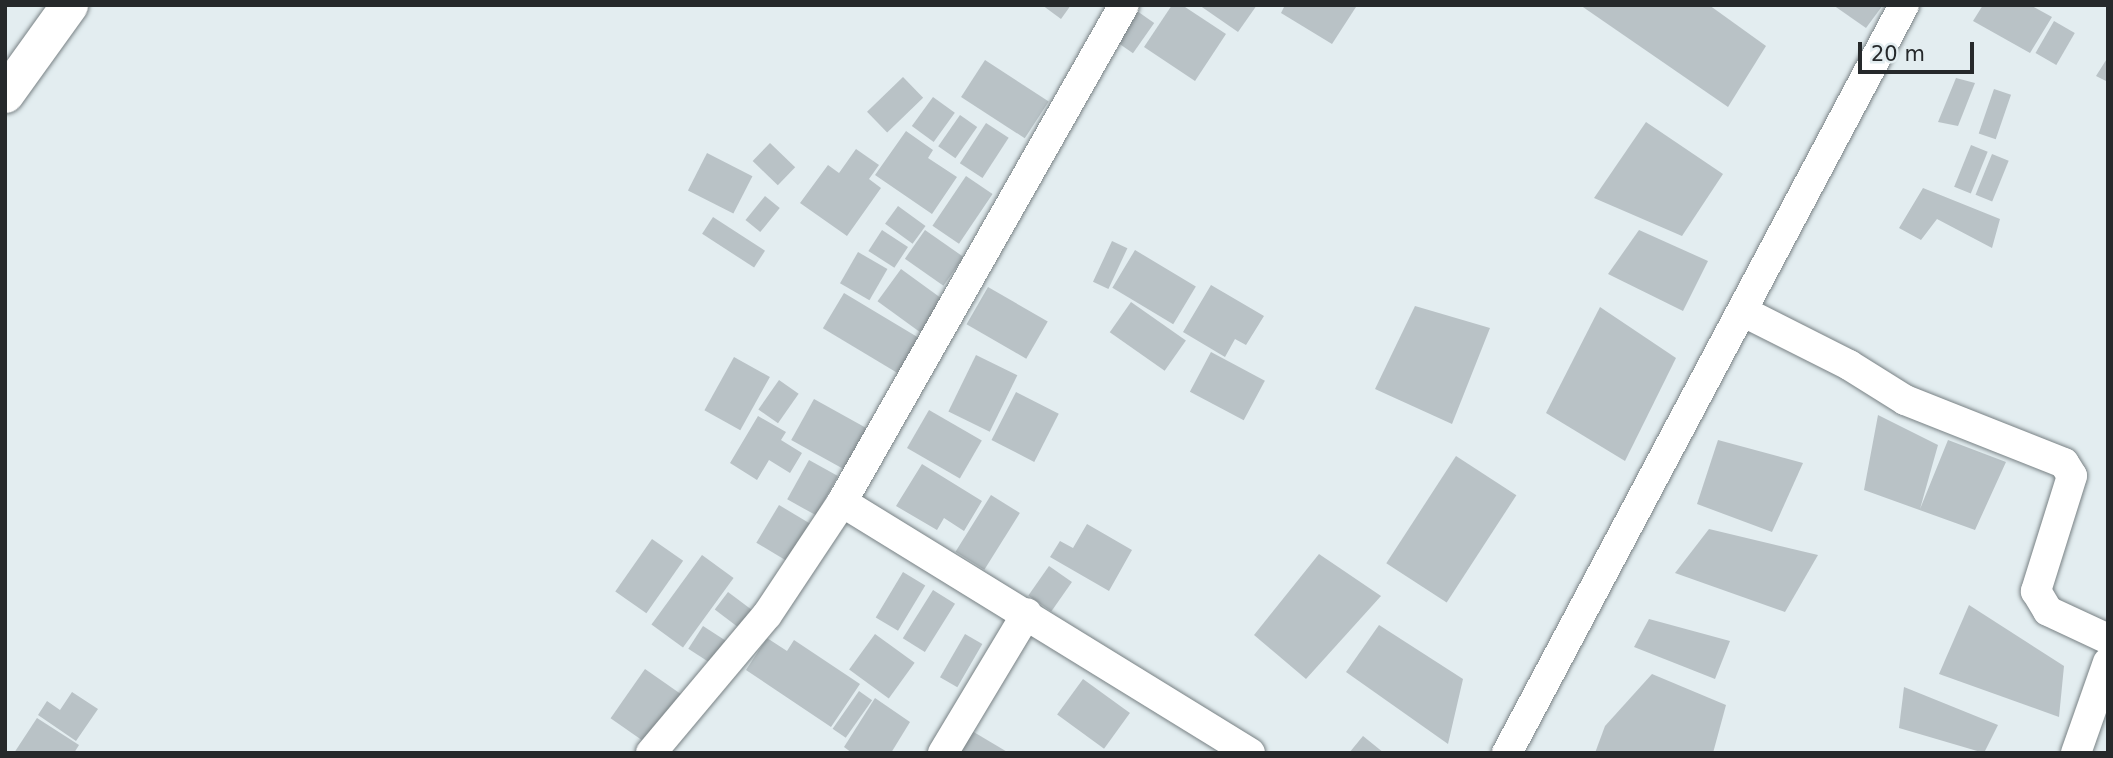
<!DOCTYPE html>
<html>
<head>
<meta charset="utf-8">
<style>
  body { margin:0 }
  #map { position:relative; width:2113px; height:758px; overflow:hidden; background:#e3edf0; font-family:"DejaVu Sans",sans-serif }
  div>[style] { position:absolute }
  .building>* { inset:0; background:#b9c2c6; transform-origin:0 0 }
  .roads { filter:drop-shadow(0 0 2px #788184) drop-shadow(0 0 2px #788184) }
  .minor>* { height:30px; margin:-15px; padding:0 15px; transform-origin:15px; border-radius:15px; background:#fff }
  .tertiary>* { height:37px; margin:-18.5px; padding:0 18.5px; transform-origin:18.5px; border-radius:18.5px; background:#fff }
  span { translate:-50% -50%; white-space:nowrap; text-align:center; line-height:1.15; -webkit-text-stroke:5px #e3edf0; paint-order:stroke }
  .frame { position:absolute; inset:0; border:7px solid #26292b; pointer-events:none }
  .scale { position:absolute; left:1858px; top:42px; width:116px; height:32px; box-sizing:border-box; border:4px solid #26292b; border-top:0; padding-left:9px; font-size:21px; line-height:24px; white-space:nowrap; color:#26292b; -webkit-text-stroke:5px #e3edf0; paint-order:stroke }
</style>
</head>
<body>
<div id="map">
  <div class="building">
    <div style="clip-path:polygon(1042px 5px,1071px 5px,1061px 19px)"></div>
    <div style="clip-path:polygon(1172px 5px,1182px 5px,1226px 34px,1195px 81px,1144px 47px)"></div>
    <div style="clip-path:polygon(1199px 5px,1257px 5px,1238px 32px)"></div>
    <div style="clip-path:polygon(1285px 5px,1353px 5px,1356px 7px,1332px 44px,1281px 13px)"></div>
    <div style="clip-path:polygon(1580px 5px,1709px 5px,1766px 46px,1728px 107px)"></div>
    <div style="clip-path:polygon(1833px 5px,1883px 5px,1866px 28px)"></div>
    <div style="clip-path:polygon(1983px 5px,2030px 5px,2052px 17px,2030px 53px,1973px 21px)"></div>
    <div style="left:1137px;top:11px;width:21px;height:37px;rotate:35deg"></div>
    <div style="left:2054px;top:21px;width:24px;height:37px;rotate:30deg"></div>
    <div style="clip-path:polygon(2108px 57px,2108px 82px,2096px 76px)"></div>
    <div style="left:985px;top:60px;width:76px;height:44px;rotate:33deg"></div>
    <div style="left:903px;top:77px;width:29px;height:50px;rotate:46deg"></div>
    <div style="clip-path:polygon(1956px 78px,1975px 83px,1958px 126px,1938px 122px)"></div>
    <div style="left:1994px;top:89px;width:18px;height:47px;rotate:19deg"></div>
    <div style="left:933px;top:97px;width:27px;height:36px;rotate:36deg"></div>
    <div style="left:960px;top:115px;width:21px;height:38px;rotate:35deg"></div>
    <div style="clip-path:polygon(1646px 122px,1723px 174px,1682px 236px,1594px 198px)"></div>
    <div style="left:986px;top:123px;width:27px;height:48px;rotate:33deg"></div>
    <div style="clip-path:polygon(906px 131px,933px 150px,928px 158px,957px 177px,932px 214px,875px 175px)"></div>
    <div style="left:770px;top:143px;width:35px;height:25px;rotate:44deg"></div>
    <div style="left:1971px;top:145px;width:18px;height:45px;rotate:22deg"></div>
    <div style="clip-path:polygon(856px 149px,879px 165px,869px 179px,881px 188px,847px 236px,800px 203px,828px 165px,839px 173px)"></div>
    <div style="left:707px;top:153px;width:51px;height:42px;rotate:27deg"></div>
    <div style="left:1992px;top:154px;width:18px;height:44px;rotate:22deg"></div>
    <div style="left:966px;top:176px;width:32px;height:60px;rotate:34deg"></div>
    <div style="clip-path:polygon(1923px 188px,2000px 219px,1992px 248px,1937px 219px,1921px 240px,1899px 228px)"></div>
    <div style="left:765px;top:196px;width:19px;height:31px;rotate:39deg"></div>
    <div style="left:898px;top:206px;width:34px;height:22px;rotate:36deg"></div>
    <div style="left:713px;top:217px;width:62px;height:20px;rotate:33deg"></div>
    <div style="left:882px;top:230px;width:31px;height:25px;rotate:33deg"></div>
    <div style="left:925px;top:230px;width:47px;height:35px;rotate:35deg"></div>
    <div style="clip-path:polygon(1639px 230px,1708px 261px,1683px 311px,1608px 274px)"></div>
    <div style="left:1112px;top:241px;width:17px;height:45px;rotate:25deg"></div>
    <div style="left:1135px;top:250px;width:71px;height:44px;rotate:31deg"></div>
    <div style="left:858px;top:252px;width:34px;height:36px;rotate:30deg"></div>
    <div style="left:901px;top:269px;width:57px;height:40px;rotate:36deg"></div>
    <div style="clip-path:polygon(1211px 285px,1264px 316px,1246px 345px,1235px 339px,1225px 357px,1183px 332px)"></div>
    <div style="left:988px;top:287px;width:69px;height:43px;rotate:30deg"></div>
    <div style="left:844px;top:293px;width:88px;height:41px;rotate:31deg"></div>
    <div style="left:1131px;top:302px;width:67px;height:37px;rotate:35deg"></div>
    <div style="clip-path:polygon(1415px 306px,1490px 328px,1452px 424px,1375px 389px)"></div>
    <div style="clip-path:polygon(1600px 307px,1676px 358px,1625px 461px,1546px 413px)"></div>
    <div style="left:1211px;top:352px;width:61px;height:45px;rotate:28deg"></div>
    <div style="left:976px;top:355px;width:46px;height:63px;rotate:26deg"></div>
    <div style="left:734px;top:357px;width:41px;height:61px;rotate:29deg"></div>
    <div style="left:779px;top:380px;width:24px;height:36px;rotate:35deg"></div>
    <div style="left:1016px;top:392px;width:48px;height:54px;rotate:27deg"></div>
    <div style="left:814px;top:399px;width:68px;height:47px;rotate:29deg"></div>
    <div style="left:929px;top:410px;width:61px;height:44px;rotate:30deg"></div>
    <div style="clip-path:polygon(1878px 415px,1938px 445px,1920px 509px,1948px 440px,2006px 462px,1975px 530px,1864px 490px)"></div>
    <div style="clip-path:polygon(758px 416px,786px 432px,781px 440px,802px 453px,790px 473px,769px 460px,757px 480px,730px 463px)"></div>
    <div style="clip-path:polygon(1718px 440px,1803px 463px,1772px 532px,1697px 504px)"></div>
    <div style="left:1456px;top:456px;width:72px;height:128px;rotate:33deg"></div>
    <div style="left:809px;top:460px;width:33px;height:45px;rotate:29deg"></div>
    <div style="clip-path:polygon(922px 464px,982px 501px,964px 531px,944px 518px,937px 530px,896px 506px)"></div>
    <div style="left:991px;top:495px;width:34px;height:67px;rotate:32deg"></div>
    <div style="left:779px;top:505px;width:39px;height:44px;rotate:31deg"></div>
    <div style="clip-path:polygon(1087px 524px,1132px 550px,1109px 591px,1050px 557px,1060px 541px,1073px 548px)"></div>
    <div style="clip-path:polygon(1709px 529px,1818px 555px,1785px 612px,1675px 573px)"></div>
    <div style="left:652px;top:539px;width:38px;height:64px;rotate:35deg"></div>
    <div style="clip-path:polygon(1319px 554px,1381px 596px,1306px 679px,1254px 635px)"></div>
    <div style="left:702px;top:555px;width:39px;height:86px;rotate:36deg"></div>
    <div style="left:1049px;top:566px;width:28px;height:36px;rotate:35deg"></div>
    <div style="left:903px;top:572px;width:26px;height:53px;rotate:31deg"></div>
    <div style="left:933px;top:590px;width:26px;height:57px;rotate:32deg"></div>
    <div style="left:728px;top:592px;width:38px;height:22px;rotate:37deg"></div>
    <div style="clip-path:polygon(1969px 605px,2064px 666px,2059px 717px,1939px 674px)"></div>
    <div style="clip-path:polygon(1649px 619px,1730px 641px,1715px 679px,1634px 647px)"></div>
    <div style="clip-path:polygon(1379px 625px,1463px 679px,1448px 744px,1346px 672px)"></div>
    <div style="left:703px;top:626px;width:35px;height:27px;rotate:33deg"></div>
    <div style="left:875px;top:634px;width:49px;height:44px;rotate:36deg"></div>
    <div style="left:965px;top:634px;width:20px;height:50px;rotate:30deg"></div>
    <div style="clip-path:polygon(767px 638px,787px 651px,794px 640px,860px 684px,831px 727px,746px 670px)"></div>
    <div style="left:645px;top:669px;width:52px;height:60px;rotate:35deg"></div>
    <div style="clip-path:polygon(1652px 674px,1726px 705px,1713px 753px,1595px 753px,1605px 726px)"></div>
    <div style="left:1083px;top:679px;width:58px;height:44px;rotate:36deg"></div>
    <div style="clip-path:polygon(1904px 687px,1998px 725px,1984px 753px,1899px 728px)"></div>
    <div style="left:859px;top:691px;width:16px;height:46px;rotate:35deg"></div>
    <div style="clip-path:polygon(72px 692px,98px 709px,76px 741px,38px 715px,47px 701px,60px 710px)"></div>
    <div style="clip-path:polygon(875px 698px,910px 722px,891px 753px,852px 753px,844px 747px)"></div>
    <div style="clip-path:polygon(37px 718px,79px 745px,74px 753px,14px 753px)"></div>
    <div style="clip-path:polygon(972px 731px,1009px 753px,948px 753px)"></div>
    <div style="clip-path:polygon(1363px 736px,1384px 753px,1349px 753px)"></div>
  </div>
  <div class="roads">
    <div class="minor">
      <div style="left:1744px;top:312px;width:118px;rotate:26.8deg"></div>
      <div style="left:1849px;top:365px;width:66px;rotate:32deg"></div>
      <div style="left:1905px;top:400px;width:171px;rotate:21.6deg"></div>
      <div style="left:2064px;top:463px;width:15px;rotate:58deg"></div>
      <div style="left:2072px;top:476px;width:121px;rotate:107.4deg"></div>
      <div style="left:2036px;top:591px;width:23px;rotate:59deg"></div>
      <div style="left:2048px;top:611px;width:66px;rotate:25deg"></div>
      <div style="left:842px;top:502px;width:479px;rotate:31.6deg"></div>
      <div style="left:651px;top:753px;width:180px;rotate:-50deg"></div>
      <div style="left:767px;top:615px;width:136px;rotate:-56.4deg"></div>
      <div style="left:842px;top:502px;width:571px;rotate:-60.43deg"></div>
      <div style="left:943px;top:753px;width:163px;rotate:-59deg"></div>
      <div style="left:1507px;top:753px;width:847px;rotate:-62.04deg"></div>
      <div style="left:2076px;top:753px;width:96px;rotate:-70.6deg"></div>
    </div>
    <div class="tertiary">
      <div style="left:5px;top:94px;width:110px;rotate:-54.3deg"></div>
    </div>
  </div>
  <div class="frame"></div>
  <div class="scale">20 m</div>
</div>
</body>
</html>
